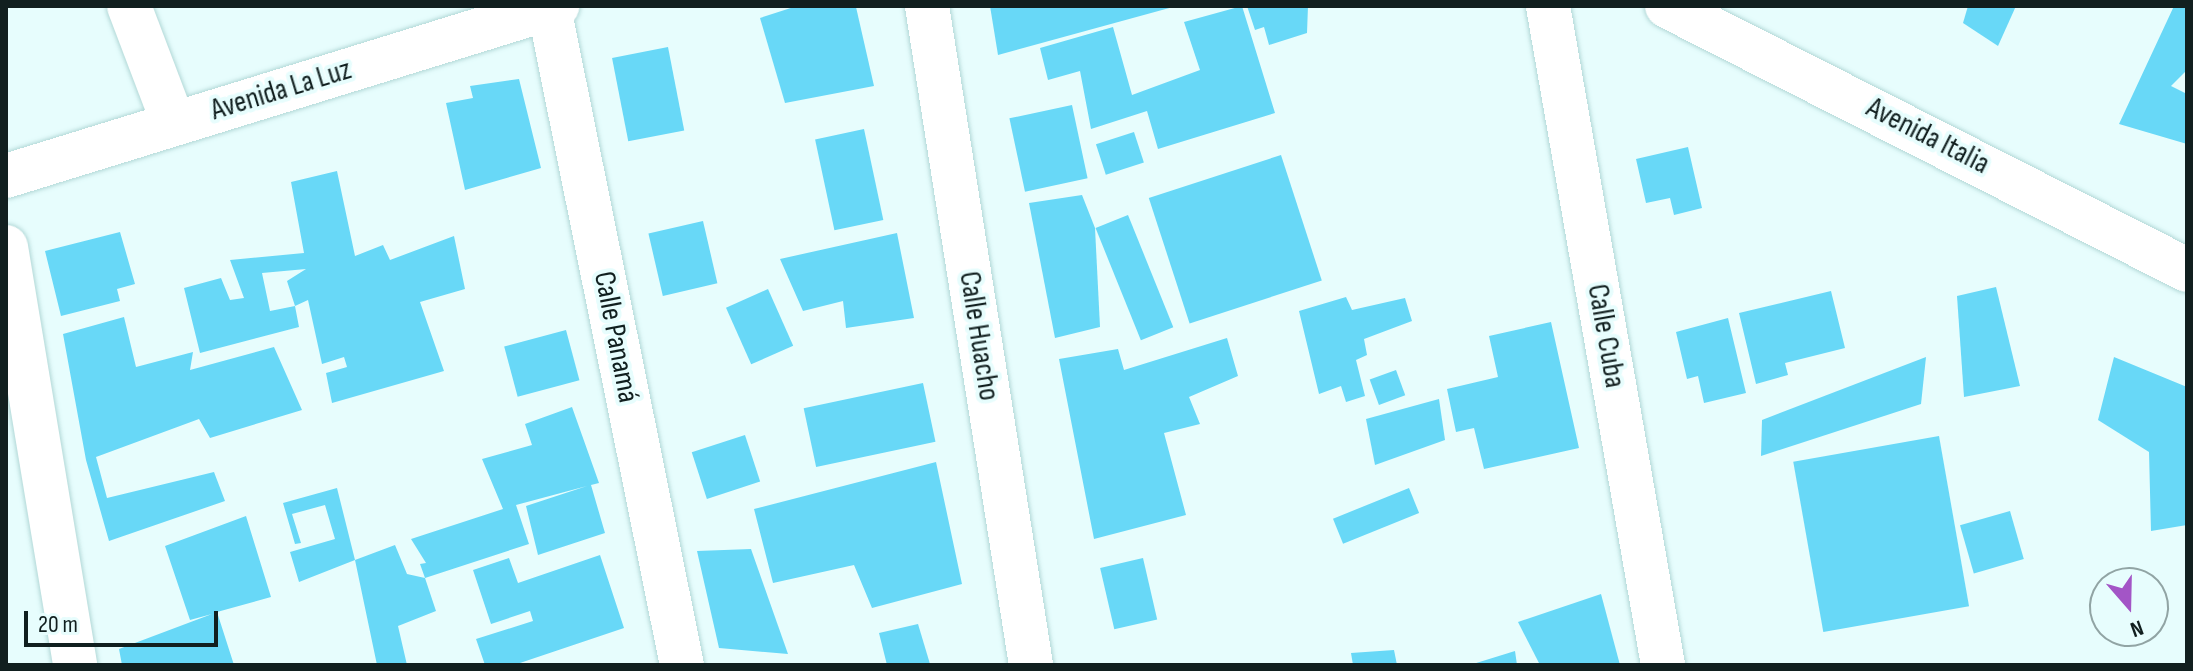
<!DOCTYPE html>
<html>
<head>
<meta charset="utf-8">
<style>
  body { margin:0 }
  #map { position:relative; width:2193px; height:671px; overflow:hidden; background:#e7fdfd; font-family:"Sofia Sans Condensed",sans-serif }
  div>[style] { position:absolute }
  .building>* { inset:0; background:#68d8f7; transform-origin:0 0 }
  .roads { filter:drop-shadow(0 0 2px #b2d8d7) drop-shadow(0 0 2px #b2d8d7) }
  .street>* { height:44px; margin:-22px; padding:0 22px; transform-origin:22px; border-radius:22px; background:#fff }
  span { translate:-50% -50%; white-space:nowrap; text-align:center; line-height:1.15; -webkit-text-stroke:8px #e7fdfd; paint-order:stroke }
  .street-label { font-size:30px; color:#111f1f }
  .frame { position:absolute; inset:0; border:8px solid #111f1f; pointer-events:none }
  .north { position:absolute; left:2089px; top:567px; width:80px; height:80px; box-sizing:border-box; background:#e7fdfd; border:2px solid #91a4a4; border-radius:50%; rotate:160deg; font-size:22px; font-weight:700; line-height:32px; text-align:center; color:#111f1f }
  .north::after { content:''; display:block; margin:auto; width:28px; height:36px; background:#a355c6; clip-path:polygon(50% 0,100% 100%,50% 72%,0 100%) }
  .scale { position:absolute; left:24px; top:611px; width:194px; height:36px; box-sizing:border-box; border:4px solid #111f1f; border-top:0; padding-left:10px; font-size:24px; line-height:28px; white-space:nowrap; color:#111f1f; -webkit-text-stroke:6px #e7fdfd; paint-order:stroke }
</style>
</head>
<body>
<div id="map">
  <div class="building">
    <div style="clip-path:polygon(797px 6px,856px 7px,874px 86px,785px 103px,760px 18px)"></div>
    <div style="clip-path:polygon(990px 6px,1172px 6px,1173px 7px,998px 55px)"></div>
    <div style="clip-path:polygon(1242px 6px,1275px 113px,1158px 149px,1147px 111px,1091px 129px,1080px 71px,1048px 80px,1040px 48px,1113px 27px,1132px 95px,1200px 70px,1184px 22px)"></div>
    <div style="clip-path:polygon(1247px 6px,1308px 6px,1307px 33px,1269px 45px,1264px 27px,1255px 30px)"></div>
    <div style="clip-path:polygon(1968px 6px,2016px 6px,1998px 46px,1963px 23px)"></div>
    <div style="clip-path:polygon(2174px 6px,2187px 6px,2187px 70px,2171px 86px,2187px 94px,2187px 144px,2119px 124px)"></div>
    <div style="left:668px;top:47px;width:85px;height:57px;rotate:79deg"></div>
    <div style="clip-path:polygon(519px 79px,541px 168px,465px 190px,446px 103px,473px 98px,470px 86px)"></div>
    <div style="left:1072px;top:105px;width:75px;height:64px;rotate:78deg"></div>
    <div style="left:864px;top:129px;width:93px;height:50px;rotate:78deg"></div>
    <div style="left:1134px;top:132px;width:32px;height:40px;rotate:72deg"></div>
    <div style="clip-path:polygon(1688px 147px,1702px 208px,1674px 215px,1670px 198px,1646px 203px,1636px 159px)"></div>
    <div style="left:1281px;top:155px;width:132px;height:139px;rotate:72deg"></div>
    <div style="clip-path:polygon(337px 171px,355px 256px,383px 245px,390px 260px,454px 236px,465px 289px,420px 302px,444px 371px,332px 403px,326px 373px,347px 367px,344px 357px,322px 364px,308px 300px,295px 306px,287px 281px,306px 269px,262px 273px,270px 311px,295px 306px,299px 327px,200px 353px,184px 288px,221px 278px,230px 300px,244px 298px,230px 260px,304px 253px,291px 182px)"></div>
    <div style="clip-path:polygon(1082px 195px,1095px 228px,1100px 327px,1055px 338px,1029px 203px)"></div>
    <div style="left:1128px;top:215px;width:121px;height:35px;rotate:68deg"></div>
    <div style="left:703px;top:221px;width:64px;height:56px;rotate:77deg"></div>
    <div style="clip-path:polygon(120px 232px,135px 284px,117px 289px,120px 301px,61px 316px,45px 251px)"></div>
    <div style="clip-path:polygon(897px 233px,914px 318px,846px 328px,843px 301px,803px 311px,780px 259px)"></div>
    <div style="clip-path:polygon(1996px 287px,2020px 386px,1964px 397px,1957px 296px)"></div>
    <div style="left:768px;top:289px;width:62px;height:46px;rotate:66deg"></div>
    <div style="clip-path:polygon(1831px 291px,1845px 348px,1785px 363px,1788px 375px,1756px 384px,1739px 313px)"></div>
    <div style="clip-path:polygon(1346px 297px,1352px 310px,1405px 298px,1412px 321px,1364px 339px,1367px 355px,1356px 360px,1365px 396px,1346px 402px,1341px 386px,1319px 394px,1299px 311px)"></div>
    <div style="clip-path:polygon(124px 317px,136px 367px,193px 352px,190px 370px,274px 347px,302px 410px,210px 438px,199px 419px,96px 457px,107px 498px,214px 472px,225px 501px,109px 541px,86px 460px,63px 334px)"></div>
    <div style="clip-path:polygon(1728px 318px,1746px 393px,1704px 403px,1698px 376px,1687px 379px,1676px 332px)"></div>
    <div style="clip-path:polygon(1551px 322px,1579px 448px,1484px 469px,1474px 428px,1456px 432px,1447px 389px,1498px 377px,1489px 336px)"></div>
    <div style="left:566px;top:330px;width:52px;height:64px;rotate:75deg"></div>
    <div style="clip-path:polygon(1227px 338px,1238px 376px,1189px 397px,1200px 424px,1164px 433px,1186px 515px,1094px 539px,1059px 359px,1118px 349px,1124px 370px)"></div>
    <div style="clip-path:polygon(1926px 357px,1921px 404px,1761px 456px,1762px 420px)"></div>
    <div style="clip-path:polygon(2114px 357px,2187px 387px,2187px 525px,2151px 531px,2149px 452px,2098px 420px)"></div>
    <div style="left:1396px;top:370px;width:27px;height:28px;rotate:70deg"></div>
    <div style="left:923px;top:383px;width:60px;height:122px;rotate:78deg"></div>
    <div style="clip-path:polygon(1439px 399px,1445px 440px,1375px 465px,1366px 419px)"></div>
    <div style="clip-path:polygon(572px 407px,599px 483px,591px 485px,605px 533px,538px 555px,526px 506px,587px 486px,516px 505px,529px 544px,425px 578px,420px 564px,426px 563px,411px 539px,503px 509px,482px 459px,532px 445px,525px 424px)"></div>
    <div style="left:745px;top:435px;width:49px;height:56px;rotate:72deg"></div>
    <div style="left:1939px;top:436px;width:173px;height:148px;rotate:80deg"></div>
    <div style="clip-path:polygon(936px 462px,962px 584px,872px 608px,854px 565px,773px 583px,754px 509px)"></div>
    <div style="clip-path:polygon(337px 488px,355px 560px,299px 582px,290px 552px,335px 539px,325px 505px,292px 514px,301px 543px,295px 544px,283px 503px)"></div>
    <div style="left:1409px;top:488px;width:27px;height:82px;rotate:68deg"></div>
    <div style="left:2010px;top:511px;width:50px;height:52px;rotate:74deg"></div>
    <div style="clip-path:polygon(246px 516px,271px 597px,217px 612px,234px 665px,122px 665px,119px 649px,212px 614px,190px 620px,165px 546px)"></div>
    <div style="clip-path:polygon(395px 545px,407px 574px,425px 578px,436px 611px,398px 626px,407px 665px,377px 665px,355px 560px)"></div>
    <div style="clip-path:polygon(751px 549px,788px 654px,719px 648px,697px 551px)"></div>
    <div style="clip-path:polygon(600px 555px,624px 628px,514px 665px,485px 665px,476px 639px,533px 621px,530px 611px,491px 624px,473px 570px,509px 558px,518px 583px)"></div>
    <div style="left:1143px;top:558px;width:63px;height:44px;rotate:77deg"></div>
    <div style="clip-path:polygon(1601px 594px,1620px 665px,1540px 665px,1518px 622px)"></div>
    <div style="clip-path:polygon(918px 624px,930px 664px,887px 665px,879px 633px)"></div>
    <div style="clip-path:polygon(1394px 650px,1397px 665px,1353px 665px,1351px 653px)"></div>
    <div style="clip-path:polygon(1515px 651px,1517px 665px,1473px 665px,1473px 664px)"></div>
  </div>
  <div class="roads">
    <div class="street">
      <div style="left:129px;top:6px;width:124px;rotate:69.2deg"></div>
      <div style="left:927px;top:6px;width:667px;rotate:81.03deg"></div>
      <div style="left:1548px;top:6px;width:669px;rotate:80.1deg"></div>
      <div style="left:1667px;top:6px;width:583px;rotate:26.92deg"></div>
      <div style="left:549px;top:8px;width:670px;rotate:78.56deg"></div>
      <div style="left:6px;top:176px;width:577px;rotate:-17.15deg"></div>
      <div style="left:6px;top:247px;width:424px;rotate:80.6deg"></div>
    </div>
  </div>
  <div class="street-label">
    <span style="left:281px;top:90px;rotate:-17deg">Avenida La Luz</span>
    <span style="left:1928px;top:136px;rotate:27deg">Avenida Italia</span>
    <span style="left:979px;top:336px;rotate:81deg">Calle Huacho</span>
    <span style="left:1606px;top:336px;rotate:80deg">Calle Cuba</span>
    <span style="left:616px;top:337px;rotate:79deg">Calle Panamá</span>
  </div>
  <div class="frame"></div>
  <div class="north">N</div>
  <div class="scale">20 m</div>
</div>
</body>
</html>
